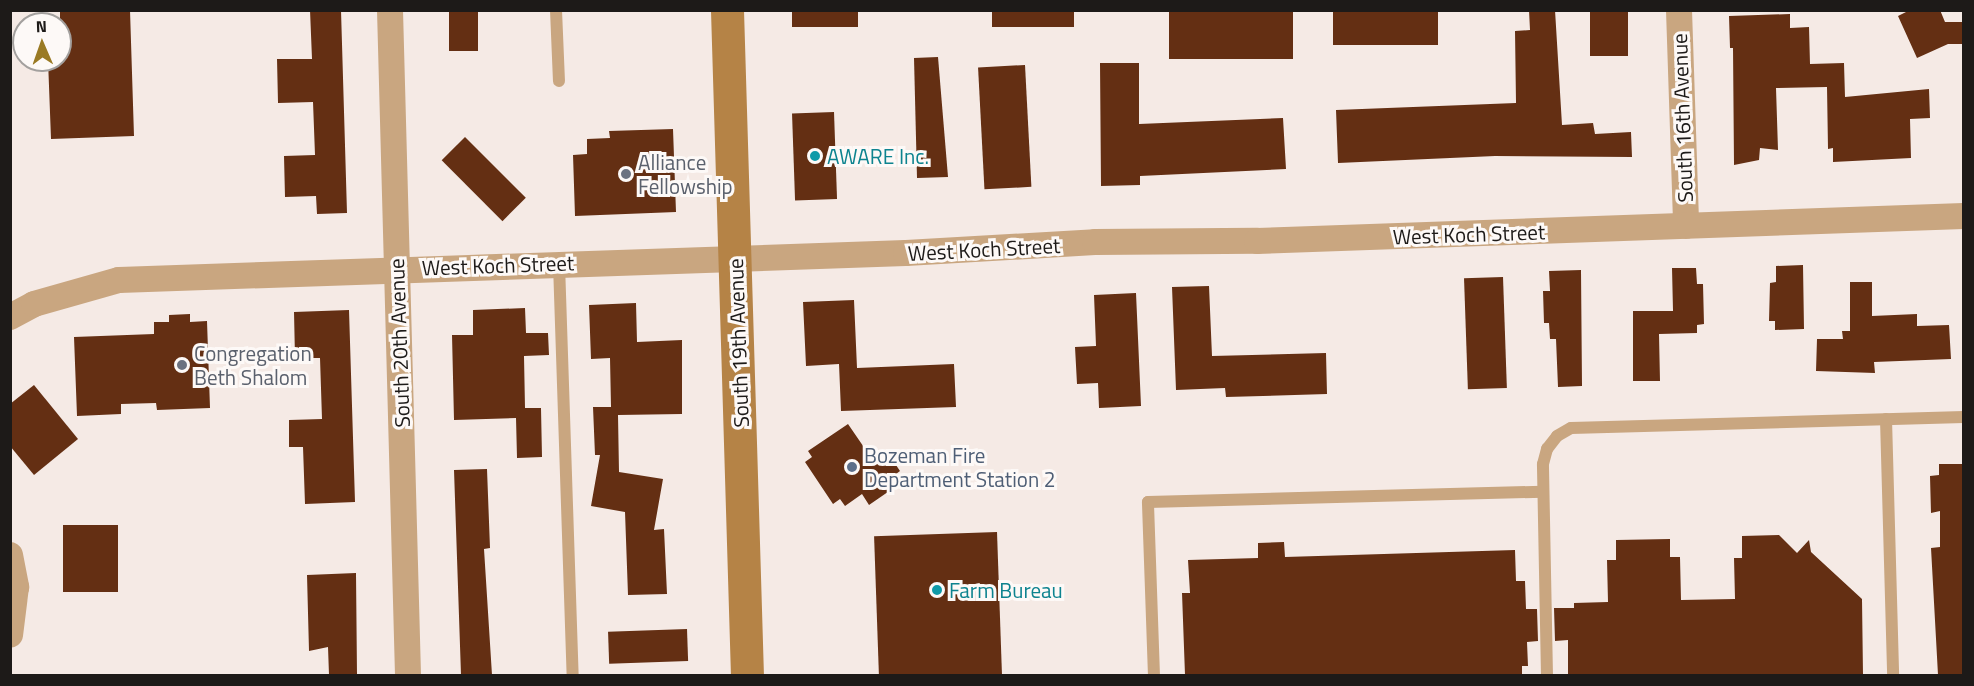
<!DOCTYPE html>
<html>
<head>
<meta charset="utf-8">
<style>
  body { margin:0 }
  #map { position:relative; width:1974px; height:686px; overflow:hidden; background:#f5eae5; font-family:"Titillium Web",sans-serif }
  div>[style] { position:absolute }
  .building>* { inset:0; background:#642f13; transform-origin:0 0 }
  .service>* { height:12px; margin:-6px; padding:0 6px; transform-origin:6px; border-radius:6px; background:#c9a680 }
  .minor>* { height:26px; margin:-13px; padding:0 13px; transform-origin:13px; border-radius:13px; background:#c9a680 }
  .secondary>* { height:33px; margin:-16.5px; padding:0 16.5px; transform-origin:16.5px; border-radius:16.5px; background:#b58346 }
  .dots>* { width:16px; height:16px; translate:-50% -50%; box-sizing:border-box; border:3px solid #fdf9f7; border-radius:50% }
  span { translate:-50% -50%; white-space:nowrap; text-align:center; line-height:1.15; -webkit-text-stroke:6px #fdf9f7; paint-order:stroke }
  .street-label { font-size:21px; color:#1d1a18 }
  .culture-label { font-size:21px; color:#0d838f }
  .left { translate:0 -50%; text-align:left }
  .worship-label { font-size:21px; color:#5b616d }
  .service-label { font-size:21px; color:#4e5e75 }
  .frame { position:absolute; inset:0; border:12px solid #1d1a18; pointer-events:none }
  .north { position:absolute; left:12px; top:12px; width:60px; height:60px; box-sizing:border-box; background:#fdf9f7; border:2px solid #a3a09e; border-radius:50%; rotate:358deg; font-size:16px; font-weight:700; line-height:24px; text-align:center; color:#1d1a18 }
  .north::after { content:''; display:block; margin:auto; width:21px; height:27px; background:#9a7a24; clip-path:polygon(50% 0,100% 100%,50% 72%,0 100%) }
</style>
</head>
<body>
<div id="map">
  <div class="building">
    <div style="clip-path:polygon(60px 10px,130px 10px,134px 136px,51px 139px,48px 60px,60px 60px)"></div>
    <div style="clip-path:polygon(310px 10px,341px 10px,347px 213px,317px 214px,316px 196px,285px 197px,284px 156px,315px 155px,313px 102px,278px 103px,277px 59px,312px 59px)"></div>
    <div style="left:449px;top:10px;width:29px;height:41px"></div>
    <div style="left:792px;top:10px;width:66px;height:17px"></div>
    <div style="left:992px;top:10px;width:82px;height:17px"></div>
    <div style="left:1169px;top:10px;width:124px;height:49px"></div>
    <div style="left:1333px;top:10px;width:105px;height:35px"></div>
    <div style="clip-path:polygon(1529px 10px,1555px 10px,1562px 125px,1593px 123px,1595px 134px,1631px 132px,1632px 157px,1495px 156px,1338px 163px,1336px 110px,1516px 103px,1515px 31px,1530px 30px)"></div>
    <div style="left:1590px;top:10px;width:38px;height:46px"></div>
    <div style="clip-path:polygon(1910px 10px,1940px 10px,1945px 22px,1964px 22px,1964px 44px,1948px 44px,1917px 58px,1898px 16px)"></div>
    <div style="clip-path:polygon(1790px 14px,1790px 28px,1809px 27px,1810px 64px,1844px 63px,1845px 97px,1929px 89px,1930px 118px,1910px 119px,1911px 158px,1833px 162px,1833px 148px,1828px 149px,1827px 87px,1776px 88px,1778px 150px,1760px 148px,1759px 160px,1734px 165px,1733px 48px,1730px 48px,1729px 16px)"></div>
    <div style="clip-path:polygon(938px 57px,948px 177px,917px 178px,914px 58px)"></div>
    <div style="clip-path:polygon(1100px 63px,1139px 63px,1139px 124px,1283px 118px,1286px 169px,1140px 176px,1140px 185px,1101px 186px)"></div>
    <div style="left:1025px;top:65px;width:122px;height:47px;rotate:87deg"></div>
    <div style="left:834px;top:112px;width:87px;height:42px;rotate:88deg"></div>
    <div style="clip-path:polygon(673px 129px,676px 212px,575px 216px,573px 155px,587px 154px,587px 139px,610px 138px,609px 131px)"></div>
    <div style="left:465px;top:137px;width:86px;height:33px;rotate:45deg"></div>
    <div style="clip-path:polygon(1803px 265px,1804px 329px,1775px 330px,1775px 321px,1769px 321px,1770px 283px,1776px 282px,1776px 266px)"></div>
    <div style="clip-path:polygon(1672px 268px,1696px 268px,1697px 284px,1703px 284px,1704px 324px,1697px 325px,1697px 333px,1659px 334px,1660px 381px,1633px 381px,1633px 311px,1673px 311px)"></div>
    <div style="clip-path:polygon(1581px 270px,1582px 386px,1558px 387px,1556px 339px,1550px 339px,1549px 323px,1544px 323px,1543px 291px,1550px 291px,1549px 271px)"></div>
    <div style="left:1503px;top:277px;width:111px;height:39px;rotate:88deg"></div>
    <div style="clip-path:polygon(1850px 282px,1872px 282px,1872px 316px,1917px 314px,1917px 326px,1949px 325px,1951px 359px,1874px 362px,1875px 373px,1816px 371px,1817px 339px,1843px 339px,1842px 331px,1850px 331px)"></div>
    <div style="clip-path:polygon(1209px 286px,1212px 356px,1326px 353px,1327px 394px,1226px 397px,1225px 388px,1176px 390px,1172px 287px)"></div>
    <div style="clip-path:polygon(1136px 293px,1141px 406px,1099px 408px,1098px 383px,1077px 384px,1075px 347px,1096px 346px,1094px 295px)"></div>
    <div style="clip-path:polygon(854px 300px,857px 368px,954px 364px,956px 407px,841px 411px,839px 364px,806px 366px,803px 302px)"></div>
    <div style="clip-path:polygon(636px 303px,637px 342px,682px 340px,682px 414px,618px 415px,619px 472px,663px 479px,654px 530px,664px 529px,667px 594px,628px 595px,625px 512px,591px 506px,600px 455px,595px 455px,593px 407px,611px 407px,610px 358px,591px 359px,589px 305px)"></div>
    <div style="clip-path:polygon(525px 308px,526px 333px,548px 333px,549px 355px,524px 356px,525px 408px,541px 408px,542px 457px,517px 458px,516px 418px,454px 420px,452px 335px,473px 335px,473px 310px)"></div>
    <div style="clip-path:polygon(349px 310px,355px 502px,305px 504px,303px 447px,289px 447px,289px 420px,322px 419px,320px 358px,295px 358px,294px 312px)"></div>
    <div style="clip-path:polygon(190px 314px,190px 322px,207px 321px,210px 408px,157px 410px,156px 403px,121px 404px,121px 414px,77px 416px,74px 337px,154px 334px,154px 322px,169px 322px,169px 315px)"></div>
    <div style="clip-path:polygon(34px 385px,78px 439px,34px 475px,10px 446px,10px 404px)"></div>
    <div style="clip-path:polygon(848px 424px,872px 459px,886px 450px,900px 471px,892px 477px,898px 485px,869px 505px,862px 494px,845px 506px,840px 499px,833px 504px,805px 462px,812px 457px,808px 451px)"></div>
    <div style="clip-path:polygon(1939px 464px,1964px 464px,1964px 675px,1938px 675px,1931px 548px,1940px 547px,1940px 511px,1931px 513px,1930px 476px,1939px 475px)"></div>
    <div style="clip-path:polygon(487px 469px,490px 548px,484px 549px,492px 675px,461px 675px,454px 470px)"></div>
    <div style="left:63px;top:525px;width:55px;height:67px"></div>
    <div style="left:997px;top:532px;width:143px;height:123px;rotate:88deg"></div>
    <div style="clip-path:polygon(1779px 535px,1797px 553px,1809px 540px,1811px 552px,1862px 599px,1863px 675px,1568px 675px,1568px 640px,1555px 641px,1554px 608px,1574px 608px,1574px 603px,1608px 602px,1607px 560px,1616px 560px,1616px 540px,1670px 539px,1670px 557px,1680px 557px,1681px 600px,1735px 599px,1734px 558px,1742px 558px,1742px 536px)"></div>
    <div style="clip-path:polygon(1284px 542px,1285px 557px,1515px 550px,1516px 581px,1525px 581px,1526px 609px,1537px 609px,1538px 641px,1527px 642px,1528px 666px,1522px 666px,1522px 675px,1185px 675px,1182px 593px,1190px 593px,1188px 560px,1258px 558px,1258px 543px)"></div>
    <div style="clip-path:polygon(356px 573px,357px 675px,329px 675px,328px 647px,309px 651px,307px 575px)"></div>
    <div style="left:687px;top:629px;width:32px;height:79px;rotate:88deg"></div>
  </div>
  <div class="service">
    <div style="left:556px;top:10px;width:71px;rotate:87.6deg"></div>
    <div style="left:559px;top:264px;width:412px;rotate:88.1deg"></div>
    <div style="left:1886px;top:419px;width:257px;rotate:88.4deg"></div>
    <div style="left:1154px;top:676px;width:174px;rotate:-92deg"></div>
    <div style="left:1148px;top:502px;width:395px;rotate:-1.5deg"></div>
    <div style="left:1547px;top:676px;width:212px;rotate:-91.1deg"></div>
    <div style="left:1543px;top:464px;width:16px;rotate:-75deg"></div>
    <div style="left:1547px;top:449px;width:16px;rotate:-52deg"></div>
    <div style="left:1557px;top:436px;width:16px;rotate:-30deg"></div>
    <div style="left:1571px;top:428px;width:393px;rotate:-1.6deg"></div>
  </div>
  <div class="minor">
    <div style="left:390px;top:10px;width:666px;rotate:88.45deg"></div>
    <div style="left:1679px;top:10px;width:216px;rotate:88.1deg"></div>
    <div style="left:10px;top:317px;width:27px;rotate:-28deg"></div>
    <div style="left:34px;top:304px;width:88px;rotate:-15.8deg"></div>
    <div style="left:119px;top:280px;width:787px;rotate:-1.96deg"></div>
    <div style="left:906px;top:253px;width:189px;rotate:-3.3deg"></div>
    <div style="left:1095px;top:242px;width:162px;rotate:-0.4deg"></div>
    <div style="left:1257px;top:241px;width:707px;rotate:-2.03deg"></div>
    <div style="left:10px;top:555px;width:33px;rotate:79deg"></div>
    <div style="left:16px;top:587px;width:48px;rotate:97.1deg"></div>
  </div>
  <div class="secondary">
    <div style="left:727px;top:10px;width:666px;rotate:88.28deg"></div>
  </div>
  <div class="dots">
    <div style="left:815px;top:156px;background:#0f9aa8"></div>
    <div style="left:626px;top:174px;background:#6b7280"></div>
    <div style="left:182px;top:365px;background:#6b7280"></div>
    <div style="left:852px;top:467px;background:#5c6f8a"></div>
    <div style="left:937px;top:590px;background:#0f9aa8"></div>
  </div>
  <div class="street-label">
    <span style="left:1682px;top:118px;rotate:-92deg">South 16th Avenue</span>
    <span style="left:1469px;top:234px;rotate:-2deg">West Koch Street</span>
    <span style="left:984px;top:249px;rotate:-3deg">West Koch Street</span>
    <span style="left:498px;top:265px;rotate:-2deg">West Koch Street</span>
    <span style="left:399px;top:343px;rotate:-92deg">South 20th Avenue</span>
    <span style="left:738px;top:343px;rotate:-92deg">South 19th Avenue</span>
  </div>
  <div class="culture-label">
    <span class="left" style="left:827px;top:156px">AWARE Inc.</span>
    <span class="left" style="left:949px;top:590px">Farm Bureau</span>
  </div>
  <div class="worship-label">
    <span class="left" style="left:638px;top:174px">Alliance<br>Fellowship</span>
    <span class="left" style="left:194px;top:365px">Congregation<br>Beth Shalom</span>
  </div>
  <div class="service-label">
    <span class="left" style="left:864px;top:467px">Bozeman Fire<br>Department Station 2</span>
  </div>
  <div class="frame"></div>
  <div class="north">N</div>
</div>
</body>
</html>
